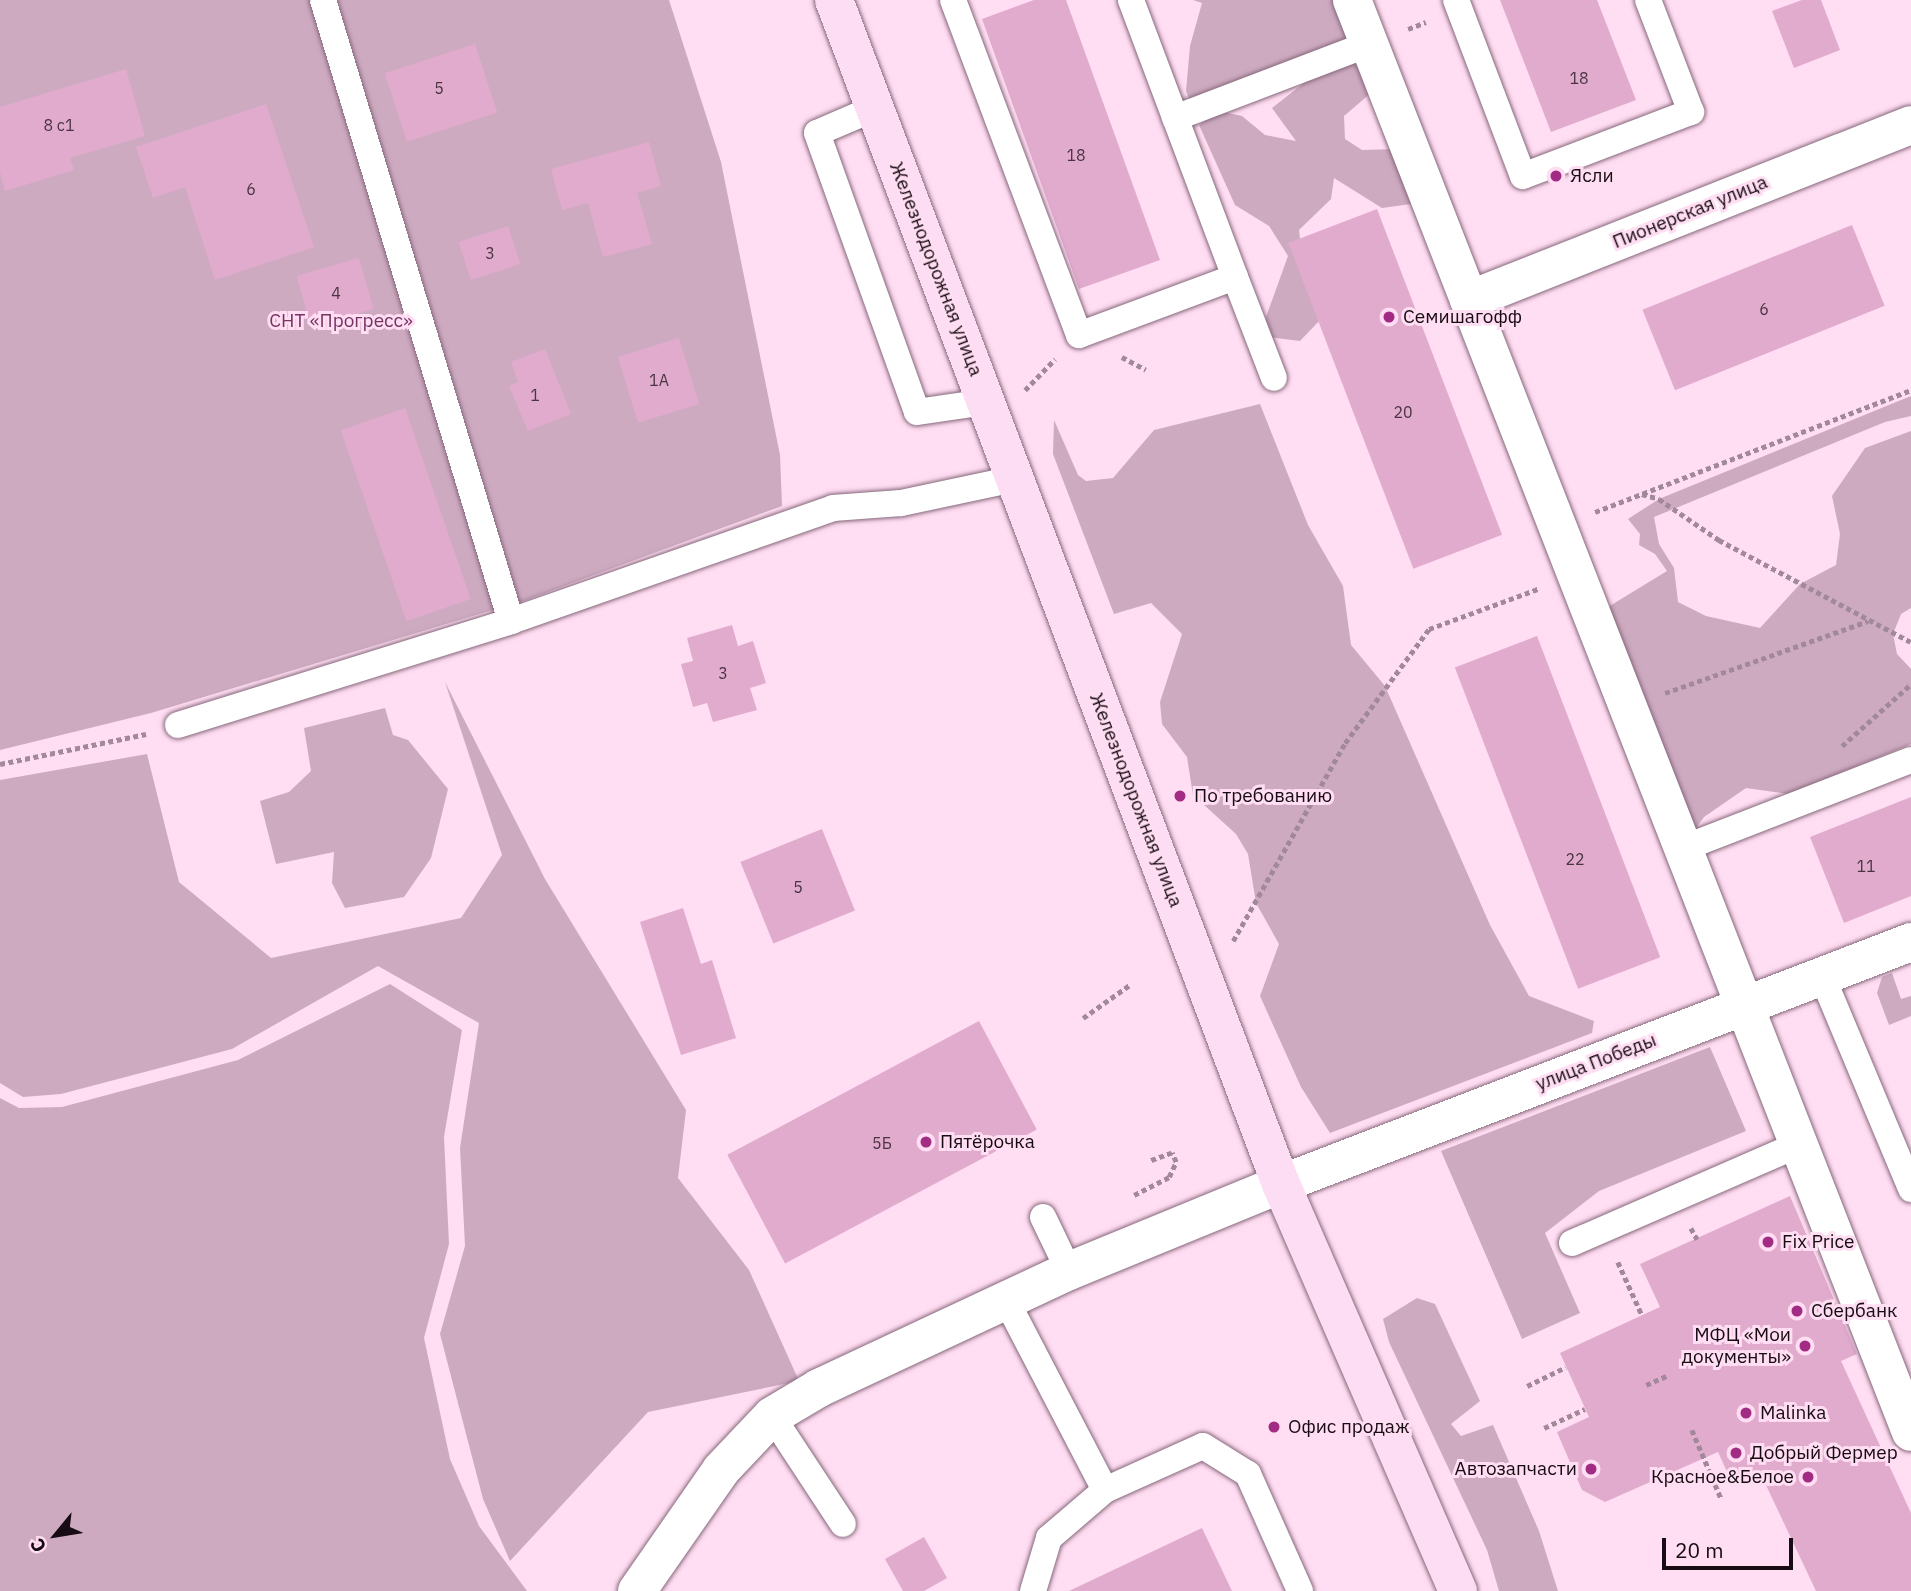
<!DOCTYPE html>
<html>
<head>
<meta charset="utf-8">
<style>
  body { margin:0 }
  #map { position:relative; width:1911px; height:1591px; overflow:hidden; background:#ffddf2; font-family:"IBM Plex Sans",sans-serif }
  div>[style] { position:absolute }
  .green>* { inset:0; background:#cdaac0 }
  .building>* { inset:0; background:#e1abce; transform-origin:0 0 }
  .path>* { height:4.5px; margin-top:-2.25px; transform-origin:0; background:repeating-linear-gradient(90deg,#a28999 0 5px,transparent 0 8.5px) }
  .roads { filter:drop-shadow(0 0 2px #86687b) drop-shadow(0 0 2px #86687b) }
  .service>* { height:26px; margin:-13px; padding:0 13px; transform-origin:13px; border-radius:13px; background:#fff }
  .minor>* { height:38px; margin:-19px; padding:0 19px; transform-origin:19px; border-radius:19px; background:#fff }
  .secondary>* { height:38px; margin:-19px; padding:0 19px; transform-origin:19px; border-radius:19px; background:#fdddf3 }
  .dots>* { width:19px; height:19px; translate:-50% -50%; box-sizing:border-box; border:4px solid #ffddf2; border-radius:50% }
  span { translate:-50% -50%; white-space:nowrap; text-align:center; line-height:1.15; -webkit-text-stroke:6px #ffddf2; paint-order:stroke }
  .number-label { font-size:16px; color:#4a3442 }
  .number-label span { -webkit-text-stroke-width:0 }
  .poi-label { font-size:19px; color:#170c13 }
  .left { translate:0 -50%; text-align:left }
  .right { translate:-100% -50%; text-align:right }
  .street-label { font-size:19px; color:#170c13 }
  .park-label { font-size:19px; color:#753562 }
  .north { position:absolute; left:21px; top:1500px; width:70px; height:70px; -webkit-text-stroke:5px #ffddf2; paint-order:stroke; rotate:240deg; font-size:19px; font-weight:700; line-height:28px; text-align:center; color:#170c13 }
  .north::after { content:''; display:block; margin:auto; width:24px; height:32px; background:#170c13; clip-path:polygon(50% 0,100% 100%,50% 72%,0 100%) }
  .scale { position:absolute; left:1662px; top:1538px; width:131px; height:32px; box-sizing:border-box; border:4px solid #170c13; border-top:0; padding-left:9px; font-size:21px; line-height:24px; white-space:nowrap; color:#170c13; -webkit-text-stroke:5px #ffddf2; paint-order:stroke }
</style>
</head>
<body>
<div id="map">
  <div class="green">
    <div style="clip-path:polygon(0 0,669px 0,721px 162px,780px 455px,782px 506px,526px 600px,151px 713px,0 750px)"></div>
    <div style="clip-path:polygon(1193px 0,1343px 0,1358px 35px,1191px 102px,1186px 91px,1190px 46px,1202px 3px)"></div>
    <div style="clip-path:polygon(1349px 63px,1357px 64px,1372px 92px,1344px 116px,1345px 139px,1362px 150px,1399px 149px,1418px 203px,1382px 208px,1334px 178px,1331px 199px,1299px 230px,1303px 263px,1322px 318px,1300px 341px,1267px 337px,1266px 317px,1288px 256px,1269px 226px,1235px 205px,1199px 125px,1218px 111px,1242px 116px,1265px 135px,1296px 141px,1272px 108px,1314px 75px)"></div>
    <div style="clip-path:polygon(1911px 396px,1911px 416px,1885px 422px,1654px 517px,1659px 544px,1674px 568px,1678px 602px,1706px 616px,1760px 628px,1800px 584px,1836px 565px,1840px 534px,1832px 496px,1865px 448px,1911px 431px,1911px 608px,1901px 614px,1893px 634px,1897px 654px,1911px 669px,1911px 744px,1789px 794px,1746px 788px,1704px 817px,1693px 832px,1608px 607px,1667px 571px,1655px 554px,1639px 545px,1640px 534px,1628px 519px,1659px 499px)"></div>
    <div style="clip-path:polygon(1260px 404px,1308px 525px,1343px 586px,1351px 645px,1385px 686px,1490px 925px,1529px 996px,1594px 1021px,1592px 1033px,1330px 1133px,1301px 1087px,1260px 996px,1279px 944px,1256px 903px,1248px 854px,1236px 834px,1193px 795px,1187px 757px,1162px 724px,1160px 702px,1182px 634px,1151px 603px,1114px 614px,1053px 454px,1054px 420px,1078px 475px,1086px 481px,1113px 478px,1154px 430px)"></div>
    <div style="clip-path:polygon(445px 682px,545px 879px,686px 1110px,678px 1178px,749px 1270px,799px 1381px,648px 1412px,510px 1561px,483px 1499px,440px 1334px,465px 1246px,460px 1148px,479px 1023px,378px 966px,232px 1049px,61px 1094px,23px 1097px,0 1083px,0 780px,147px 754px,179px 882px,271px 958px,461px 918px,502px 855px)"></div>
    <div style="clip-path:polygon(385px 708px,393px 735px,408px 740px,448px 789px,431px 858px,404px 897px,345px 908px,332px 883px,334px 852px,276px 864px,260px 801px,289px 792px,311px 771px,304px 728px)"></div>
    <div style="clip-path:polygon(1892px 973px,1901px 999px,1911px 996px,1911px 1016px,1889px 1025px,1877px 993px,1882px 977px)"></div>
    <div style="clip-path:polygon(390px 984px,462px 1030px,444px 1137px,449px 1244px,424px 1338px,450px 1459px,479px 1526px,527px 1591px,0 1591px,0 1098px,19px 1108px,62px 1107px,238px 1060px)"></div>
    <div style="clip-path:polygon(1710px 1047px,1746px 1131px,1599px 1191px,1545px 1233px,1580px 1313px,1522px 1339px,1441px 1151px)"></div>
    <div style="clip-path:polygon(1417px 1298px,1435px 1304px,1480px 1401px,1451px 1424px,1461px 1436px,1493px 1425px,1539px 1531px,1558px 1591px,1499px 1591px,1487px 1550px,1389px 1342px,1383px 1319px)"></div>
  </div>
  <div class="building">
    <div style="clip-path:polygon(1034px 0,1066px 0,1160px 260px,1079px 289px,982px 19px)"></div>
    <div style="clip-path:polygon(1500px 0,1597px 0,1636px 100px,1551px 132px)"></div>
    <div style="clip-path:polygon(1802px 0,1821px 0,1840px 50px,1794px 68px,1772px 11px)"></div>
    <div style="left:475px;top:44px;width:72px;height:95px;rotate:72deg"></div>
    <div style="clip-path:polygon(126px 69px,145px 136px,70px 158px,74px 170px,5px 191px,0 172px,0 107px)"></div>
    <div style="clip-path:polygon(266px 104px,314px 247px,215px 280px,185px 187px,153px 198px,136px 147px)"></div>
    <div style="clip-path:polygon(649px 142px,661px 186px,637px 193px,652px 244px,603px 257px,588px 203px,562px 210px,551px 169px)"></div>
    <div style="left:1377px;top:209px;width:349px;height:95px;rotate:69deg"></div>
    <div style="left:1852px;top:225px;width:87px;height:226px;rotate:68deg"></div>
    <div style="left:508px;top:226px;width:40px;height:52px;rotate:72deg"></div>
    <div style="left:359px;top:258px;width:53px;height:65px;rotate:74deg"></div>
    <div style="left:679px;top:338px;width:69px;height:64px;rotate:73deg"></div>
    <div style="clip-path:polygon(545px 349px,571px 414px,528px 431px,509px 386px,518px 382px,511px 362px)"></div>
    <div style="left:405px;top:408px;width:202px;height:68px;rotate:71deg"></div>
    <div style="clip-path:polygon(732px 625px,738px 646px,753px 641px,766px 683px,750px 688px,757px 710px,713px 722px,707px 703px,693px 707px,681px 664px,693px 661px,687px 638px)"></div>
    <div style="left:1537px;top:636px;width:344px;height:88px;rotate:69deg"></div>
    <div style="clip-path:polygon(1911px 797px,1911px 896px,1844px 923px,1810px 837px)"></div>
    <div style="left:822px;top:829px;width:88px;height:88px;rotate:68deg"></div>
    <div style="clip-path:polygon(683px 908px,701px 964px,712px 960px,736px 1038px,681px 1055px,640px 922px)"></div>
    <div style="left:979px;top:1021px;width:123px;height:285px;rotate:62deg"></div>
    <div style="clip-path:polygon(1790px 1196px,1857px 1354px,1841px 1361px,1911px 1513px,1911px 1591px,1816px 1591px,1765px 1483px,1728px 1474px,1718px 1452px,1605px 1502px,1582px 1490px,1557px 1432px,1589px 1417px,1560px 1353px,1660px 1307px,1640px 1264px)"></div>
    <div style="clip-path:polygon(1202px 1528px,1232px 1591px,1069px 1591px)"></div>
    <div style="clip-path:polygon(924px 1537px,947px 1578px,924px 1591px,903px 1591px,885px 1559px)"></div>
  </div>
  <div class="path">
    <div style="left:1408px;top:29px;width:19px;rotate:-21deg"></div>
    <div style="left:1122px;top:357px;width:27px;rotate:28deg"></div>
    <div style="left:1025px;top:390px;width:43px;rotate:-45.9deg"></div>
    <div style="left:1642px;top:494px;width:18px;rotate:16deg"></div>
    <div style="left:1659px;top:499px;width:73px;rotate:34.3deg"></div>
    <div style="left:1719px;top:540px;width:217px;rotate:28deg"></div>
    <div style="left:1595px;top:512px;width:339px;rotate:-21.1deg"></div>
    <div style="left:1665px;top:693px;width:215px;rotate:-19.5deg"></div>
    <div style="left:1842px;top:746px;width:93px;rotate:-41.9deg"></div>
    <div style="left:0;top:764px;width:149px;rotate:-11.6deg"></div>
    <div style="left:1233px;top:941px;width:227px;rotate:-60.5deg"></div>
    <div style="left:1345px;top:743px;width:142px;rotate:-53.6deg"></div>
    <div style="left:1429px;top:629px;width:116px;rotate:-20.2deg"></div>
    <div style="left:1083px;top:1018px;width:59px;rotate:-35.3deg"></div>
    <div style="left:1134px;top:1195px;width:39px;rotate:-27deg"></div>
    <div style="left:1169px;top:1177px;width:17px;rotate:-65deg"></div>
    <div style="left:1176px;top:1162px;width:10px;rotate:-114deg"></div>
    <div style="left:1172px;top:1153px;width:23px;rotate:160deg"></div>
    <div style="left:1691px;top:1228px;width:13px;rotate:61deg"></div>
    <div style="left:1618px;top:1262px;width:58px;rotate:65.6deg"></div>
    <div style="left:1646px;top:1385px;width:24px;rotate:-24deg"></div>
    <div style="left:1527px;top:1386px;width:43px;rotate:-26deg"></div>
    <div style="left:1544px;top:1428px;width:45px;rotate:-24.9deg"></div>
    <div style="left:1692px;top:1430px;width:74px;rotate:66.9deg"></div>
  </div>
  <div class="roads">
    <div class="service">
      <div style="left:323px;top:0;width:649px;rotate:73.16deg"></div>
      <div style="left:511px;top:621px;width:341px;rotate:-19.3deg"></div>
      <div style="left:833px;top:508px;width:68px;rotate:-4.2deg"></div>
      <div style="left:901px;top:503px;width:116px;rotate:-12deg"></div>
      <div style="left:953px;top:0;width:358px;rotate:69.4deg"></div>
      <div style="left:1079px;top:335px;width:166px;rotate:-20.4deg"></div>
      <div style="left:1235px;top:277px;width:296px;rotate:-110.6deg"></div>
      <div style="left:1456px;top:0;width:188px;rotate:69.2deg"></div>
      <div style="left:1523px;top:176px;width:180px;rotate:-20.9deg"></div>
      <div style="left:1691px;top:112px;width:120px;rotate:-111deg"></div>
      <div style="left:875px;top:108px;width:63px;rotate:156.7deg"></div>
      <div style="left:817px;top:133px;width:296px;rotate:70.3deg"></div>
      <div style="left:917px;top:412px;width:69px;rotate:-8.4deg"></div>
      <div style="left:1175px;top:118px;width:208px;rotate:-20.9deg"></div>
      <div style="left:1235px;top:277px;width:108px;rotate:68.9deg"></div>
      <div style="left:178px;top:725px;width:349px;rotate:-17.3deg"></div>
      <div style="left:1684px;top:848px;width:243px;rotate:-21.2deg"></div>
      <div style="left:1822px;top:976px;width:231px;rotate:67.3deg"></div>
      <div style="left:1043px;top:1217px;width:60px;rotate:64.3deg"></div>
      <div style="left:1572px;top:1243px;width:249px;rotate:-23.5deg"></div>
      <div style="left:1006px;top:1300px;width:214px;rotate:62.5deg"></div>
      <div style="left:1105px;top:1490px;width:74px;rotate:139.4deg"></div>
      <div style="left:1049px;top:1538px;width:55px;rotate:106.8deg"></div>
      <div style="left:772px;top:1416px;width:129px;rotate:56.7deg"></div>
      <div style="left:1105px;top:1490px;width:107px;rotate:-24.2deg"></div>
      <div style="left:1203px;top:1446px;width:53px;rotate:31.9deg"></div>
      <div style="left:1248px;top:1474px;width:128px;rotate:66deg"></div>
    </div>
    <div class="minor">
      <div style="left:1352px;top:0;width:1537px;rotate:68.68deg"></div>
      <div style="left:1469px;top:300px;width:475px;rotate:-21.6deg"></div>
      <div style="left:637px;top:1591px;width:147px;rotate:-55.2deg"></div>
      <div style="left:721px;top:1470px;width:74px;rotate:-46.6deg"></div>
      <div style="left:772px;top:1416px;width:55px;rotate:-30.8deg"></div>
      <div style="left:819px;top:1388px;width:276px;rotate:-25.1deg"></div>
      <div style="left:1069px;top:1271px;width:229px;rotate:-22.3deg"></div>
      <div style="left:1281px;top:1184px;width:675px;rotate:-21.01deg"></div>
    </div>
    <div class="secondary">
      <div style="left:834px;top:0;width:1266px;rotate:69.32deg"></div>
      <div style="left:1281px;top:1184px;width:444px;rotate:66.5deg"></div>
    </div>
  </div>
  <div class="dots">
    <div style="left:1556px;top:176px;background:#a22b83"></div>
    <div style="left:1389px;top:317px;background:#a22b83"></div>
    <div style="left:1180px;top:796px;background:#a22b83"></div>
    <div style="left:926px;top:1142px;background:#a22b83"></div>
    <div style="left:1768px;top:1242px;background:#a22b83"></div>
    <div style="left:1797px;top:1311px;background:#a22b83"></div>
    <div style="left:1805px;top:1346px;background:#a22b83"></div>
    <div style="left:1746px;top:1413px;background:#a22b83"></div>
    <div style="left:1274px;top:1427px;background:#a22b83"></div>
    <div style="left:1736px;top:1453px;background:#a22b83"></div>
    <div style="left:1591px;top:1469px;background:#a22b83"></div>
    <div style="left:1808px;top:1477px;background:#a22b83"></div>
  </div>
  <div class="number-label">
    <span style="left:1579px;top:78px">18</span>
    <span style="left:439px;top:88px">5</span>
    <span style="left:59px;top:125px">8 c1</span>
    <span style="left:1076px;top:155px">18</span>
    <span style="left:251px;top:189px">6</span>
    <span style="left:490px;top:253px">3</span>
    <span style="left:336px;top:293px">4</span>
    <span style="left:1764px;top:309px">6</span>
    <span style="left:659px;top:380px">1А</span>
    <span style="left:535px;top:395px">1</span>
    <span style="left:1403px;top:412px">20</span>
    <span style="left:723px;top:673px">3</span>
    <span style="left:1575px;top:859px">22</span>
    <span style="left:1866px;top:866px">11</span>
    <span style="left:798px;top:887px">5</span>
    <span style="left:882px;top:1143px">5Б</span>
  </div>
  <div class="poi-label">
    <span class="left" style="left:1570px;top:176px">Ясли</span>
    <span class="left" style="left:1403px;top:317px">Семишагофф</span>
    <span class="left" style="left:1194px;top:796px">По требованию</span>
    <span class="left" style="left:940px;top:1142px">Пятёрочка</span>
    <span class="left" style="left:1782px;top:1242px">Fix Price</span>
    <span class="left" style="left:1811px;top:1311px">Сбербанк</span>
    <span class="right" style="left:1791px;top:1346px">МФЦ «Мои<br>документы»</span>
    <span class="left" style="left:1760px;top:1413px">Malinka</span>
    <span class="left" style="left:1288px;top:1427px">Офис продаж</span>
    <span class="left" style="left:1750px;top:1453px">Добрый Фермер</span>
    <span class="right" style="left:1577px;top:1469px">Автозапчасти</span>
    <span class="right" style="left:1794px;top:1477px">Красное&amp;Белое</span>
  </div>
  <div class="street-label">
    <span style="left:1690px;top:212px;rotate:-22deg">Пионерская улица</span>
    <span style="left:936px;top:269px;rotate:69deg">Железнодорожная улица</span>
    <span style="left:1136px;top:800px;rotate:69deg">Железнодорожная улица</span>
    <span style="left:1596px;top:1062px;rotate:-21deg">улица Победы</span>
  </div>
  <div class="park-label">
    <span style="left:341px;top:321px">СНТ «Прогресс»</span>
  </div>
  <div class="north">С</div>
  <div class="scale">20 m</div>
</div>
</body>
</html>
